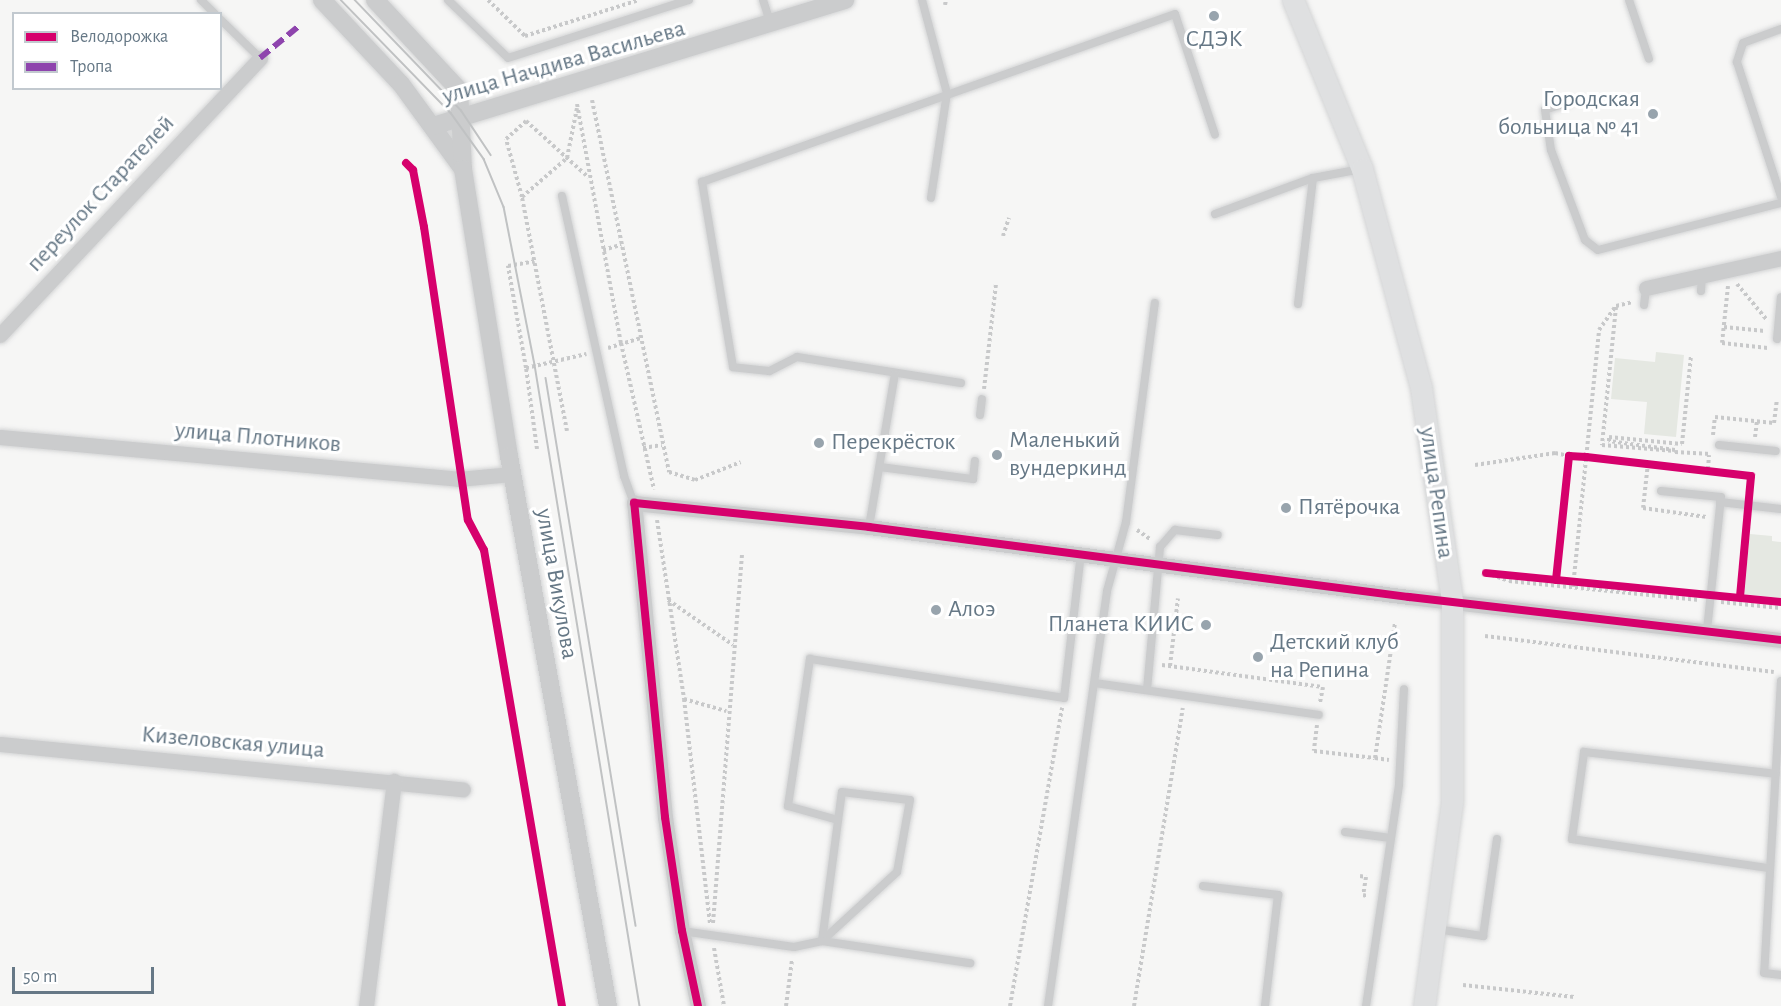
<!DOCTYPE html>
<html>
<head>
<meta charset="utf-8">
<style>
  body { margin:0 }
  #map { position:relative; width:1781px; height:1006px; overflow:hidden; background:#f6f6f5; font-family:"Alegreya Sans",sans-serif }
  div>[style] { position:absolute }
  .green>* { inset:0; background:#e5e8e2 }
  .path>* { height:4px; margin-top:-2px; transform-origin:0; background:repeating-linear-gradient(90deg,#c8c9ca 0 3px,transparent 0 6px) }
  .roads { filter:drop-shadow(0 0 2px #d3d4d5) drop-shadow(0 0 2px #d3d4d5) }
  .service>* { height:8px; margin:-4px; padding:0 4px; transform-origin:4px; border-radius:4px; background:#cbcccd }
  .minor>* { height:15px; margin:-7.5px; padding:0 7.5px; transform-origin:7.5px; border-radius:7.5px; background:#cbcccd }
  .tertiary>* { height:18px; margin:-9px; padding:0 9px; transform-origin:9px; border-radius:9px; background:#cbcccd }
  .secondary>* { height:21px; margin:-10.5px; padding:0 10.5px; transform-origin:10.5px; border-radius:10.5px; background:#dfe0e1 }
  .tram>* { height:1.5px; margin:-0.75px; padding:0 0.75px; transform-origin:0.75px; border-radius:0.75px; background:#c0c2c3 }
  .quiet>* { height:6px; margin-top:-3px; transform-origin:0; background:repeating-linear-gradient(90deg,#8e44ad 0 12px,transparent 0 18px) }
  .cycleway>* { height:8px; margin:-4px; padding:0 4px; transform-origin:4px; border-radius:4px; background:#d6006c }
  .dots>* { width:16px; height:16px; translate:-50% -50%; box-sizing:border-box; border:3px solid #fff; border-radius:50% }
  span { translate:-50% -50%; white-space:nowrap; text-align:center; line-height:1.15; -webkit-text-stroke:6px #fff; paint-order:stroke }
  .poi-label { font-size:24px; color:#667886 }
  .right { translate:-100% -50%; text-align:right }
  .left { translate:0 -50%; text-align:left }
  .street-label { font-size:24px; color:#667886 }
  .legend { position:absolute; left:12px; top:12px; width:210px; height:78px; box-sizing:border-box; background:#fff; border:2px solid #c2c9cf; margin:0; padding:8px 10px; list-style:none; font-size:18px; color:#667886 }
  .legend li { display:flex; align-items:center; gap:12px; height:30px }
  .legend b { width:30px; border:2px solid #c2c9cf }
  .scale { position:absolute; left:12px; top:967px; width:142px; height:27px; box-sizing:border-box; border:3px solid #667886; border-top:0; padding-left:8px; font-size:18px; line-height:21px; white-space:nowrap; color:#667886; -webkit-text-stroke:4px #fff; paint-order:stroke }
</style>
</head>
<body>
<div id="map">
  <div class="green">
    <div style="clip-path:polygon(1656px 352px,1684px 355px,1676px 437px,1644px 434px,1647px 402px,1611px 399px,1615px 358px,1655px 362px)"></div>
    <div style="clip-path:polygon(1750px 534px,1772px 536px,1772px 541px,1781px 542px,1781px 598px,1744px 594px)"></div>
  </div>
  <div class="path">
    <div style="left:488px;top:0;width:52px;rotate:44.2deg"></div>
    <div style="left:525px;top:36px;width:120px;rotate:-17.5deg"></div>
    <div style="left:945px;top:5px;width:5px;rotate:-79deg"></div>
    <div style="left:592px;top:100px;width:380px;rotate:78.3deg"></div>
    <div style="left:669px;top:472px;width:27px;rotate:17deg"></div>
    <div style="left:695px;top:480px;width:49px;rotate:-21.4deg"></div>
    <div style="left:577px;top:104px;width:243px;rotate:79.6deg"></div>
    <div style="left:621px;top:343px;width:150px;rotate:77.3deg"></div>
    <div style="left:522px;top:197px;width:60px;rotate:-40.9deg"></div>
    <div style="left:567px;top:158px;width:51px;rotate:-78.7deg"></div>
    <div style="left:1003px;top:236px;width:19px;rotate:-72deg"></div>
    <div style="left:603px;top:250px;width:19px;rotate:-16deg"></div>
    <div style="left:1737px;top:284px;width:47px;rotate:50.2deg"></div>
    <div style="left:1728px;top:286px;width:57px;rotate:96deg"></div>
    <div style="left:1722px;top:343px;width:46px;rotate:6.2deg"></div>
    <div style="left:1616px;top:307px;width:139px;rotate:95.8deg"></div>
    <div style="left:1602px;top:445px;width:73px;rotate:4.7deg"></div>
    <div style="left:1724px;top:327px;width:41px;rotate:5.6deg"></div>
    <div style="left:608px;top:348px;width:34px;rotate:-17deg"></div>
    <div style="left:526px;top:368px;width:104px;rotate:-100deg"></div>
    <div style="left:508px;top:266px;width:27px;rotate:-10deg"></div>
    <div style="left:984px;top:389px;width:106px;rotate:-83.5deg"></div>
    <div style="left:567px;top:431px;width:238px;rotate:-100.9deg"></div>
    <div style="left:522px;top:197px;width:60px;rotate:-105.4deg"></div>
    <div style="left:506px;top:139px;width:27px;rotate:-42deg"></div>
    <div style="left:526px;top:121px;width:84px;rotate:42.1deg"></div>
    <div style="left:1713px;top:435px;width:18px;rotate:-84deg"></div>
    <div style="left:1715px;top:417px;width:59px;rotate:5.8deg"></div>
    <div style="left:1774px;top:423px;width:23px;rotate:-83deg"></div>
    <div style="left:1755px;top:437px;width:16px;rotate:-83deg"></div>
    <div style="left:643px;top:448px;width:19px;rotate:-9deg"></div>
    <div style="left:537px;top:449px;width:82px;rotate:-97.7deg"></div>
    <div style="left:526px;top:368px;width:62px;rotate:-13.1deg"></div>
    <div style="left:1675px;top:450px;width:67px;rotate:-172.2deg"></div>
    <div style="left:1609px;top:441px;width:4px;rotate:-90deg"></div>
    <div style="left:1609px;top:437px;width:73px;rotate:5.5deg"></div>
    <div style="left:1682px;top:444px;width:88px;rotate:-84.2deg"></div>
    <div style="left:1675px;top:452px;width:36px;rotate:3deg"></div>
    <div style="left:1648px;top:463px;width:45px;rotate:96.3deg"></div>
    <div style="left:1643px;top:508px;width:64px;rotate:8.1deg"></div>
    <div style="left:1475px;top:465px;width:81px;rotate:-8.5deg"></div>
    <div style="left:1555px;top:453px;width:14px;rotate:12deg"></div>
    <div style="left:1708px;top:469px;width:14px;rotate:-86deg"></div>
    <div style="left:657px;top:520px;width:181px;rotate:81.4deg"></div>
    <div style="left:684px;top:699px;width:226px;rotate:83.4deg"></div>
    <div style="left:1137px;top:530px;width:16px;rotate:35deg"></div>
    <div style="left:1486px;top:573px;width:24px;rotate:19deg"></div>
    <div style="left:1509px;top:581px;width:191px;rotate:5.7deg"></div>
    <div style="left:1573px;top:587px;width:258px;rotate:-84.2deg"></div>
    <div style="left:1599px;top:330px;width:29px;rotate:-55deg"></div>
    <div style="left:1616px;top:306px;width:17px;rotate:-13deg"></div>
    <div style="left:668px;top:600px;width:79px;rotate:34.7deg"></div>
    <div style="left:1721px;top:602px;width:60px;rotate:5.7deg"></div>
    <div style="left:1485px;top:636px;width:291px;rotate:7.1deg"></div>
    <div style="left:1162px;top:665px;width:162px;rotate:7.8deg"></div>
    <div style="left:1323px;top:687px;width:16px;rotate:101deg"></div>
    <div style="left:1170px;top:666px;width:68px;rotate:-83.3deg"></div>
    <div style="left:684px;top:699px;width:44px;rotate:15.9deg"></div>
    <div style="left:1317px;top:725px;width:26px;rotate:97deg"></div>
    <div style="left:1314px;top:751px;width:61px;rotate:6.5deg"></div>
    <div style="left:1375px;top:758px;width:136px;rotate:-81.6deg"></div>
    <div style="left:1375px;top:758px;width:14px;rotate:8deg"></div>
    <div style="left:1360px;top:876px;width:6px;rotate:9deg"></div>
    <div style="left:1366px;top:877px;width:18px;rotate:99deg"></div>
    <div style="left:1363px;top:895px;width:4px;rotate:14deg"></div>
    <div style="left:713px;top:923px;width:372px;rotate:-85.5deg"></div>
    <div style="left:714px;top:948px;width:59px;rotate:80.2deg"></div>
    <div style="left:1463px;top:985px;width:112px;rotate:6.2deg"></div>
    <div style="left:786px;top:1006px;width:46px;rotate:-82.6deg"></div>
    <div style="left:1010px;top:1006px;width:303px;rotate:-80.1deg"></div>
    <div style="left:1134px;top:1006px;width:302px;rotate:-80.7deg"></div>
  </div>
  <div class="roads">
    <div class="service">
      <div style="left:201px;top:0;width:20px;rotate:45deg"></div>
      <div style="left:448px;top:0;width:83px;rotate:44deg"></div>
      <div style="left:508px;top:58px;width:190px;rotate:-17.8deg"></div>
      <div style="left:763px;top:0;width:22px;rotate:72deg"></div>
      <div style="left:922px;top:0;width:96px;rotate:75deg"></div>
      <div style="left:947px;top:93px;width:106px;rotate:98.7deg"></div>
      <div style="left:1629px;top:0;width:62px;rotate:71.3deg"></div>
      <div style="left:220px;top:19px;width:56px;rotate:44.3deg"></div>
      <div style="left:1781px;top:29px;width:40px;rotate:159.8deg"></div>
      <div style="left:1743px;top:43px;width:20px;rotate:108deg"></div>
      <div style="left:1737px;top:62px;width:142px;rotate:71.9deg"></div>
      <div style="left:1569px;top:102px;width:25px;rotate:162deg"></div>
      <div style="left:1545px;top:110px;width:40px;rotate:81.5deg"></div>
      <div style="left:1551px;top:150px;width:96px;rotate:69.3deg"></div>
      <div style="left:1585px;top:240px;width:16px;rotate:38deg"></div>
      <div style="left:1598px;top:250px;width:189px;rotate:-14.4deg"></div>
      <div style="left:562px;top:196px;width:287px;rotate:77.5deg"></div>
      <div style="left:624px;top:476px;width:29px;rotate:70deg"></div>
      <div style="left:1215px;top:214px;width:104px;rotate:-20.2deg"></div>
      <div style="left:1313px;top:178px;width:49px;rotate:-10.6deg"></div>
      <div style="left:1701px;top:291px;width:15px;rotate:-86deg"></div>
      <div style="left:1298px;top:304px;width:127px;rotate:-83.2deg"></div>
      <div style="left:1644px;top:305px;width:17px;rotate:-83deg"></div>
      <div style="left:1777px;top:339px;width:42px;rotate:-84.6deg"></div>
      <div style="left:961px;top:383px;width:166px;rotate:-171deg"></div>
      <div style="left:797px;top:357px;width:31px;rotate:153deg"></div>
      <div style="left:769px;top:371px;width:36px;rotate:-174deg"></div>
      <div style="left:733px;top:367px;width:188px;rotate:-99.5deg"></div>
      <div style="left:702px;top:182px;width:502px;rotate:-19.55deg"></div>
      <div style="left:1175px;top:14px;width:127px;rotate:71.7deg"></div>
      <div style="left:980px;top:415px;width:16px;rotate:-83deg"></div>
      <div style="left:1719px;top:445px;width:57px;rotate:6deg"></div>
      <div style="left:880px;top:467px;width:94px;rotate:7.4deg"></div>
      <div style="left:973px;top:479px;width:18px;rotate:-84deg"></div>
      <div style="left:1661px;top:491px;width:60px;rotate:5.7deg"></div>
      <div style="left:1721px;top:497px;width:135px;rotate:96deg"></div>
      <div style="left:1720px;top:502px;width:61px;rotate:6.5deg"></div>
      <div style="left:869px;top:527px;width:155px;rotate:-80.4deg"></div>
      <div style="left:1781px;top:681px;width:292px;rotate:93.3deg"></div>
      <div style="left:1764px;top:973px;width:17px;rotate:7deg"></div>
      <div style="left:1095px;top:683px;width:226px;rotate:8.1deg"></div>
      <div style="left:1147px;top:690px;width:144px;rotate:-84.8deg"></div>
      <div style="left:1160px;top:547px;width:23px;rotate:-49deg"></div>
      <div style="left:1175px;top:530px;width:43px;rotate:6.6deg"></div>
      <div style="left:842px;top:792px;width:68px;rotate:6.7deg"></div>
      <div style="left:910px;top:800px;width:73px;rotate:100.2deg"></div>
      <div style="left:897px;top:872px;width:102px;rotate:137.4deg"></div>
      <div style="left:822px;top:941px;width:150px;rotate:-82.4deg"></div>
      <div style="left:838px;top:820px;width:52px;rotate:-164.4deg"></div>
      <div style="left:788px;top:806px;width:149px;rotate:-81.5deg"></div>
      <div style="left:810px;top:659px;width:257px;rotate:8.7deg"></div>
      <div style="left:1064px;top:698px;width:146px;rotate:-83.3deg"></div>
      <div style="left:1345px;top:832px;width:46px;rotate:7.4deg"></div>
      <div style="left:1768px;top:868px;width:198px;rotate:-171.6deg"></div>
      <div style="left:1572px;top:839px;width:88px;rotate:-82.1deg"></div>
      <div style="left:1584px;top:752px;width:193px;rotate:6.5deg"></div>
      <div style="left:1203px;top:886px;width:76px;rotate:6.8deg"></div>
      <div style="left:1278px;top:895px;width:112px;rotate:96.7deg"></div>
      <div style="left:1436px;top:929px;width:48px;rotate:8.5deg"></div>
      <div style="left:1483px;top:936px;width:98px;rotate:-81.8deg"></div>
      <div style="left:682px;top:931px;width:113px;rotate:8.1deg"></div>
      <div style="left:794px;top:947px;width:29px;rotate:-12deg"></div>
      <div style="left:822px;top:941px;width:150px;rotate:8.5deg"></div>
      <div style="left:1048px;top:1006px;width:419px;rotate:-81.9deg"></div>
      <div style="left:1107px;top:591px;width:72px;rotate:-74.6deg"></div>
      <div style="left:1126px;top:522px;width:221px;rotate:-82.5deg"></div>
      <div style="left:1366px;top:1006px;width:224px;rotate:-81.5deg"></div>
      <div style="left:1399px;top:784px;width:95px;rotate:-87deg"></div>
    </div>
    <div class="minor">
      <div style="left:1646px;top:288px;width:138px;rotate:-12.5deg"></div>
      <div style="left:0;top:335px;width:380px;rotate:-46.8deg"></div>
      <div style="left:0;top:437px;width:460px;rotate:5.2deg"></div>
      <div style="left:458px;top:479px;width:54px;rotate:-5.3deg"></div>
      <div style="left:0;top:744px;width:465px;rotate:5.6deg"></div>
      <div style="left:366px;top:1006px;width:227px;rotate:-82.9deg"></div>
      <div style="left:698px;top:1006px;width:77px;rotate:-102deg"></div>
      <div style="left:682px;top:931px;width:115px;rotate:-98.5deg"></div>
      <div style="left:665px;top:817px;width:316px;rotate:-95.6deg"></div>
      <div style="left:634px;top:503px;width:236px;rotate:5.8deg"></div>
      <div style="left:869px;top:527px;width:545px;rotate:7.39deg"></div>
      <div style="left:1409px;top:597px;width:374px;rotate:6.6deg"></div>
    </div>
    <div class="tertiary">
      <div style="left:322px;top:0;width:115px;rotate:46.8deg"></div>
      <div style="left:401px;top:84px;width:105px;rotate:53.9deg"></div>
      <div style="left:375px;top:0;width:123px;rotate:47deg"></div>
      <div style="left:459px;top:90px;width:79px;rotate:87.1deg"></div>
      <div style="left:463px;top:169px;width:291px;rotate:80.9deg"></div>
      <div style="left:509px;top:456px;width:559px;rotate:79.8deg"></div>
      <div style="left:433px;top:126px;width:431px;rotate:-17deg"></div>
    </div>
    <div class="secondary">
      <div style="left:1293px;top:0;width:183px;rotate:67.8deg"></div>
      <div style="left:1362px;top:169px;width:227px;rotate:74.9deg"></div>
      <div style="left:1421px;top:388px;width:214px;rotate:81.7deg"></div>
      <div style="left:1452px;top:600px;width:202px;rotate:90deg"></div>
      <div style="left:1452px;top:802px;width:206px;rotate:97.8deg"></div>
    </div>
  </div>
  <div class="tram">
    <div style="left:341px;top:0;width:158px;rotate:45.8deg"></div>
    <div style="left:451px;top:113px;width:57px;rotate:54.3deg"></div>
    <div style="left:484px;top:159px;width:52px;rotate:67.4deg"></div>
    <div style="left:504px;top:207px;width:161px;rotate:78.9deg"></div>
    <div style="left:535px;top:365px;width:650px;rotate:80.7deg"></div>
    <div style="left:355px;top:0;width:153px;rotate:46.1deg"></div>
    <div style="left:461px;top:110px;width:54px;rotate:56.3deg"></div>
    <div style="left:546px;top:378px;width:555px;rotate:80.67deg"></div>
  </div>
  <div class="quiet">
    <div style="left:260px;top:58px;width:50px;rotate:-39.4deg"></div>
  </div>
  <div class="cycleway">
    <div style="left:406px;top:163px;width:10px;rotate:45deg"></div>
    <div style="left:413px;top:170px;width:58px;rotate:79.1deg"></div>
    <div style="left:424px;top:227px;width:296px;rotate:81.5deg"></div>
    <div style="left:468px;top:520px;width:34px;rotate:62deg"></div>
    <div style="left:484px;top:550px;width:463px;rotate:80.3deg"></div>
    <div style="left:1486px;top:573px;width:296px;rotate:5.6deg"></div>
    <div style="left:1556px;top:580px;width:125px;rotate:-84deg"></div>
    <div style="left:1569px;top:456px;width:17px;rotate:3deg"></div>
    <div style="left:1586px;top:457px;width:166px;rotate:6.6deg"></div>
    <div style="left:1751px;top:476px;width:122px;rotate:95.2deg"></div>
    <div style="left:698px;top:1006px;width:77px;rotate:-102deg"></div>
    <div style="left:682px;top:931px;width:115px;rotate:-98.5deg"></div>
    <div style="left:665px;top:817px;width:316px;rotate:-95.6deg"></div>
    <div style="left:634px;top:503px;width:236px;rotate:5.8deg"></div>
    <div style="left:869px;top:527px;width:545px;rotate:7.39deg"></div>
    <div style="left:1409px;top:597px;width:374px;rotate:6.6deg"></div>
  </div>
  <div class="dots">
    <div style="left:1214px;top:16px;background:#98a4ad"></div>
    <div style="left:1653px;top:114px;background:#98a4ad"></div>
    <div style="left:819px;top:443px;background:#98a4ad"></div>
    <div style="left:997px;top:455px;background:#98a4ad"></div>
    <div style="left:1286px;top:508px;background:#98a4ad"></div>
    <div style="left:936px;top:610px;background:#98a4ad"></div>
    <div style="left:1206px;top:625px;background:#98a4ad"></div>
    <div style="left:1258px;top:657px;background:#98a4ad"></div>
  </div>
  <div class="poi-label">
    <span style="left:1214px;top:40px">СДЭК</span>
    <span class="right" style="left:1640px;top:114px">Городская<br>больница № 41</span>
    <span class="left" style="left:1009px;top:455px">Маленький<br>вундеркинд</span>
    <span class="left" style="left:831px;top:443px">Перекрёсток</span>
    <span class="left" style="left:1298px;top:508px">Пятёрочка</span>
    <span class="left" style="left:948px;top:610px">Алоэ</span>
    <span class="right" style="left:1194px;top:625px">Планета КИИС</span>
    <span class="left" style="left:1270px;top:657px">Детский клуб<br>на Репина</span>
  </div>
  <div class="street-label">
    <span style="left:564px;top:63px;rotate:-16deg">улица Начдива Васильева</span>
    <span style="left:101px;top:194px;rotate:-47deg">переулок Старателей</span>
    <span style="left:258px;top:438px;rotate:5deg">улица Плотников</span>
    <span style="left:1436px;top:493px;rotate:82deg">улица Репина</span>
    <span style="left:556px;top:584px;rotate:80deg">улица Викулова</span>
    <span style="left:233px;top:743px;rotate:5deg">Кизеловская улица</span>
  </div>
  <ul class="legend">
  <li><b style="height:8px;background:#d6006c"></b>Велодорожка</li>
  <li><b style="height:8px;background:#8e44ad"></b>Тропа</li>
  </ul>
  <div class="scale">50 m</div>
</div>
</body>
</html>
